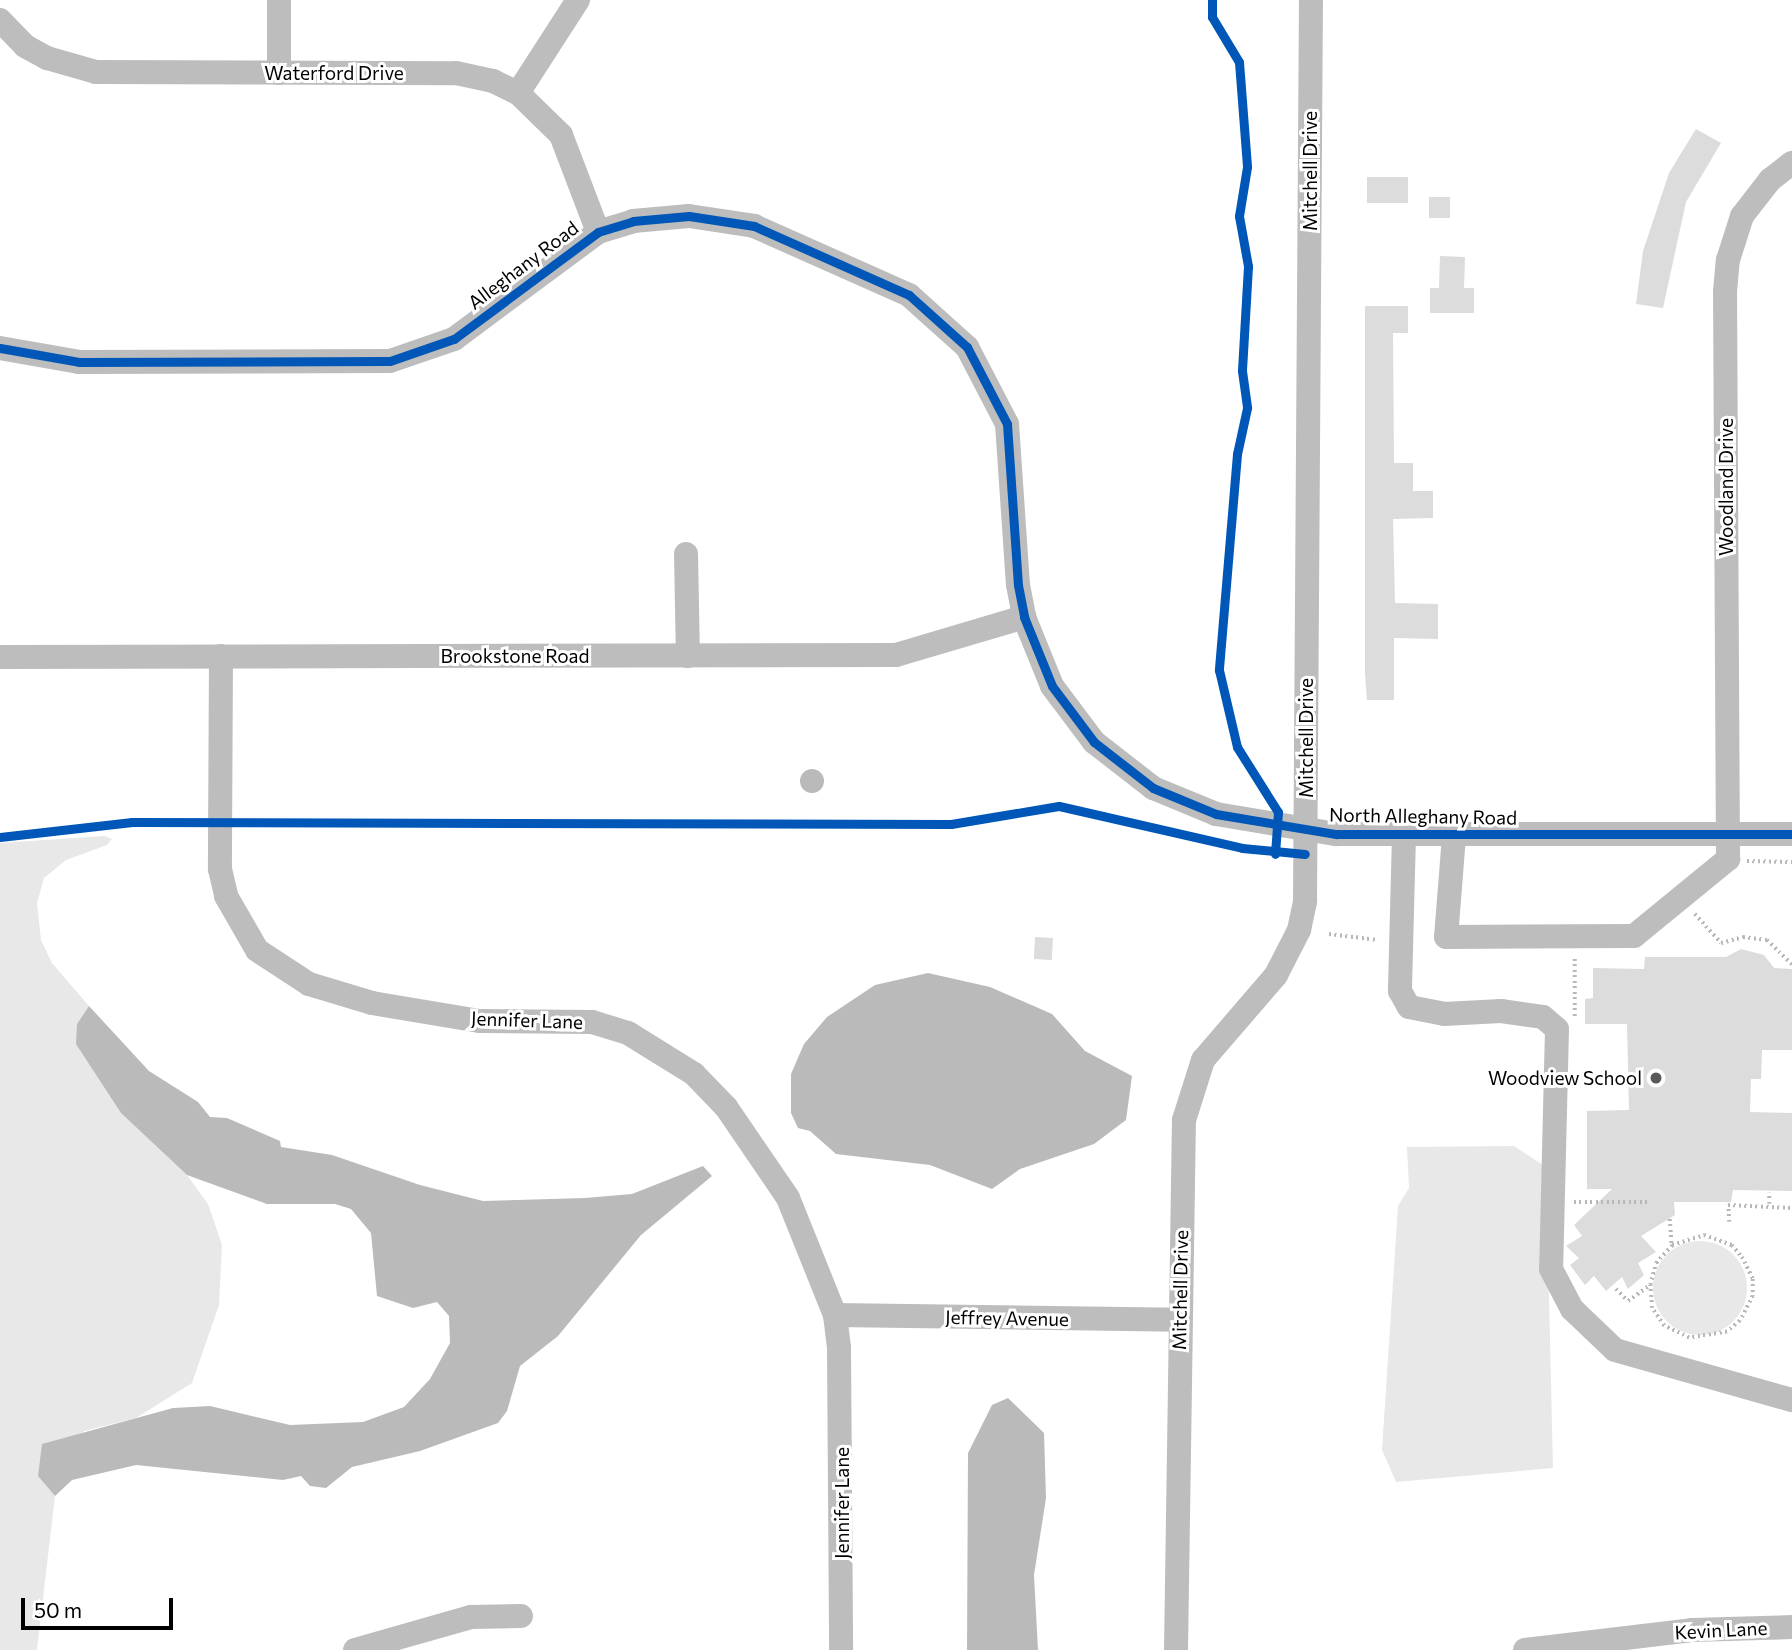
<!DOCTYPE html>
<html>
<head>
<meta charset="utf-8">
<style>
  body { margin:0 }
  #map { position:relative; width:1792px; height:1650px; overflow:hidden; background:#fff; font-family:Commissioner,sans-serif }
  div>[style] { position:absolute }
  .green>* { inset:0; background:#e8e8e8 }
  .round { border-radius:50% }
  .water>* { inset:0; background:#bababa }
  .building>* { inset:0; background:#dcdcdc; transform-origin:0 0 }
  .path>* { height:3.5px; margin-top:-1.75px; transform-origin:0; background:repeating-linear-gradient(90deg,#b8b8b8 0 2px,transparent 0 5.5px) }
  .minor>* { height:24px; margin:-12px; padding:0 12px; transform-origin:12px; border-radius:12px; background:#bdbdbd }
  .cycleway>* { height:9px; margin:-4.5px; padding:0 4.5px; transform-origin:4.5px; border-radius:4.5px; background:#0057b8 }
  .dots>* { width:19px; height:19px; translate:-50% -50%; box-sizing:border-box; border:4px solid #fff; border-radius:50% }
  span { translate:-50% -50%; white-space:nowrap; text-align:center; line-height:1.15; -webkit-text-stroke:6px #fff; paint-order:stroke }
  .street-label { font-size:19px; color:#000 }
  .poi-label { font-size:19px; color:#000 }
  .right { translate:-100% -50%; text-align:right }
  .scale { position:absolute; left:21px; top:1598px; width:152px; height:32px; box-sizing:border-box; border:4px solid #000; border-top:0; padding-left:9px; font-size:21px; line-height:24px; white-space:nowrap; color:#000; -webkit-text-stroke:5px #fff; paint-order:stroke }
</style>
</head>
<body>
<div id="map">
  <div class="green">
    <div style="clip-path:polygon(105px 836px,112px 839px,107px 845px,66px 860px,44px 878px,37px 903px,41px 940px,52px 963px,89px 1006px,77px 1024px,121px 1113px,187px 1175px,208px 1204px,222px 1245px,219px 1305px,192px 1383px,136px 1418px,84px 1431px,38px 1476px,55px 1496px,37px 1650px,0 1650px,0 843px)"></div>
    <div style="clip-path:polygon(1514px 1146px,1546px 1167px,1553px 1468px,1396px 1482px,1382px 1450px,1398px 1206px,1409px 1188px,1407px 1147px)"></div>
    <div class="round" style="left:1653px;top:1241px;width:94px;height:94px"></div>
  </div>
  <div class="water">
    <div class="round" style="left:800px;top:769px;width:24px;height:24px"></div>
    <div style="clip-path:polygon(928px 973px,990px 987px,1052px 1014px,1085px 1051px,1132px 1076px,1126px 1120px,1094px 1144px,1020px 1169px,992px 1189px,930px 1165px,836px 1154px,810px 1131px,798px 1128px,791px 1113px,791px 1074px,804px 1044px,827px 1017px,875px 985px)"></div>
    <div style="clip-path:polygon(89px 1006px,149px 1071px,198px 1102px,210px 1117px,227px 1118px,280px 1141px,281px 1147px,332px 1155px,420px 1185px,483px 1201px,585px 1198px,632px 1194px,703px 1166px,712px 1176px,641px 1235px,558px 1336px,520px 1366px,507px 1411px,498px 1423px,420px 1451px,352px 1467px,326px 1488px,310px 1486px,301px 1476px,283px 1480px,136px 1465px,72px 1480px,55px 1496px,38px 1476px,42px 1444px,173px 1408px,210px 1406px,290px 1425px,363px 1422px,404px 1407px,430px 1379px,450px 1343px,449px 1316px,437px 1302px,413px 1308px,377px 1296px,371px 1233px,351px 1209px,335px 1204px,267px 1204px,187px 1175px,121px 1113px,76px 1044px,77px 1024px)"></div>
    <div style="clip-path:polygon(1008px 1398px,1044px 1433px,1046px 1498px,1034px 1575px,1038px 1650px,967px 1650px,968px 1453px,992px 1405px)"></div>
  </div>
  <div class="building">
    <div style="clip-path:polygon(1696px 129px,1721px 143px,1686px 202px,1663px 308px,1636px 304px,1643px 251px,1669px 173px)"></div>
    <div style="left:1367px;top:177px;width:41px;height:26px"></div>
    <div style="left:1429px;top:197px;width:21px;height:21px"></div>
    <div style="clip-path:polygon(1440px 256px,1465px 257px,1464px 288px,1474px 288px,1474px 313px,1430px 313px,1430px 288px,1439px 288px)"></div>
    <div style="clip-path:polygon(1365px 306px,1408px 306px,1408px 333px,1393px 333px,1394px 463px,1413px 463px,1413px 491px,1433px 491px,1433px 518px,1393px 519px,1395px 603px,1438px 604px,1438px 639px,1394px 638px,1394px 700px,1367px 700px,1365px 675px)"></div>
    <div style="left:1035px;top:937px;width:18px;height:22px;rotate:3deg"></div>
    <div style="clip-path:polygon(1741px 949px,1764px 955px,1774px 968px,1792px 969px,1792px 1050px,1762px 1050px,1761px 1079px,1751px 1079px,1750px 1112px,1792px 1113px,1792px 1191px,1733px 1190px,1731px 1202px,1674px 1202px,1675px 1215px,1641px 1236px,1656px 1252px,1638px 1263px,1644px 1275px,1628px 1289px,1622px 1277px,1606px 1291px,1594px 1276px,1585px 1285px,1570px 1265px,1579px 1258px,1566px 1246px,1582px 1236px,1574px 1225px,1612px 1189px,1587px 1189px,1587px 1111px,1629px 1110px,1627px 1024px,1585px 1024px,1585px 999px,1593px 998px,1593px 968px,1644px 969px,1645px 957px,1726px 957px)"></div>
  </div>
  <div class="path">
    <div style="left:1747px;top:861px;width:45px;rotate:1.3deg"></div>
    <div style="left:1695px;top:914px;width:39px;rotate:48deg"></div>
    <div style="left:1721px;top:943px;width:23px;rotate:-15deg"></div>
    <div style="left:1743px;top:937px;width:24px;rotate:7deg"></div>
    <div style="left:1767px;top:940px;width:35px;rotate:44deg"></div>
    <div style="left:1329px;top:934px;width:49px;rotate:7deg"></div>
    <div style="left:1575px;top:959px;width:58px;rotate:90deg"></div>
    <div style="left:1574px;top:1202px;width:74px"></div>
    <div style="left:1769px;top:1204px;width:11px;rotate:-90deg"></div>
    <div style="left:1670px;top:1219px;width:26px;rotate:86deg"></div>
    <div style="left:1729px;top:1222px;width:17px;rotate:-93deg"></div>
    <div style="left:1728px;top:1205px;width:64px;rotate:2.7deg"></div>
    <div style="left:1616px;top:1289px;width:17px;rotate:45deg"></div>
    <div style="left:1628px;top:1301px;width:27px;rotate:-36deg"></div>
    <div style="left:1650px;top:1285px;width:23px;rotate:-75deg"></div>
    <div style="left:1656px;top:1263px;width:24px;rotate:-48deg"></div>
    <div style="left:1672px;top:1245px;width:34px;rotate:-17deg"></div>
    <div style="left:1704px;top:1235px;width:30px;rotate:20deg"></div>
    <div style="left:1732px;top:1245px;width:16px;rotate:50deg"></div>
    <div style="left:1742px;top:1257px;width:25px;rotate:63deg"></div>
    <div style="left:1753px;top:1279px;width:17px;rotate:90deg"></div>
    <div style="left:1753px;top:1296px;width:28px;rotate:117deg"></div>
    <div style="left:1740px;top:1321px;width:17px;rotate:140deg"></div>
    <div style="left:1727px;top:1332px;width:38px;rotate:171deg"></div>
    <div style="left:1689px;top:1338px;width:28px;rotate:-154deg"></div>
    <div style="left:1664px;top:1326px;width:22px;rotate:-124deg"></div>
    <div style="left:1652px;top:1308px;width:23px;rotate:-95deg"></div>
  </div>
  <div class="minor">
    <div style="left:0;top:20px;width:36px;rotate:46deg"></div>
    <div style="left:25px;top:46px;width:25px;rotate:29deg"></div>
    <div style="left:47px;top:58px;width:51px;rotate:15.9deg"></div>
    <div style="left:96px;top:72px;width:360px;rotate:0.2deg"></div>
    <div style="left:456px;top:73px;width:38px;rotate:12deg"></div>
    <div style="left:493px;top:81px;width:28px;rotate:26deg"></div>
    <div style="left:518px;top:93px;width:60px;rotate:44.3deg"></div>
    <div style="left:561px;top:135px;width:104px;rotate:69.1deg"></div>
    <div style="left:279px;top:73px;width:73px;rotate:-90deg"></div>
    <div style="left:518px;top:93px;width:111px;rotate:-57.2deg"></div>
    <div style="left:0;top:348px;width:80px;rotate:10deg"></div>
    <div style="left:79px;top:362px;width:311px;rotate:-0.2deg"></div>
    <div style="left:390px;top:361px;width:68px;rotate:-19deg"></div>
    <div style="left:454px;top:339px;width:179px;rotate:-36.6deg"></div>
    <div style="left:598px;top:232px;width:37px;rotate:-17deg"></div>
    <div style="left:633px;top:221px;width:56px;rotate:-5.1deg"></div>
    <div style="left:689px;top:216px;width:66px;rotate:8.7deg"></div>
    <div style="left:754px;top:226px;width:170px;rotate:24deg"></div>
    <div style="left:909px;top:295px;width:78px;rotate:41.9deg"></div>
    <div style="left:967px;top:347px;width:87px;rotate:62.5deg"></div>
    <div style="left:1007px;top:424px;width:161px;rotate:86.1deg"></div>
    <div style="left:1018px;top:585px;width:33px;rotate:79deg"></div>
    <div style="left:1024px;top:617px;width:74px;rotate:67.9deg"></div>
    <div style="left:1052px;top:686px;width:70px;rotate:53.1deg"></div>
    <div style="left:1094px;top:742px;width:75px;rotate:37.9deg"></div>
    <div style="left:1153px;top:788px;width:68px;rotate:22.4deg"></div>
    <div style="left:1216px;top:814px;width:122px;rotate:9.5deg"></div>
    <div style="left:1336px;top:834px;width:456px"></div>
    <div style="left:686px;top:554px;width:102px;rotate:88.9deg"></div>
    <div style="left:221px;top:656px;width:213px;rotate:90.3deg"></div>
    <div style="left:220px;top:869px;width:28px;rotate:77deg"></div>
    <div style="left:226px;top:896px;width:62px;rotate:60.1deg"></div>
    <div style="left:257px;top:950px;width:62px;rotate:33.2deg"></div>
    <div style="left:309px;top:984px;width:66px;rotate:16.8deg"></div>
    <div style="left:372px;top:1003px;width:109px;rotate:9.5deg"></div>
    <div style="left:480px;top:1021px;width:112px;rotate:0.5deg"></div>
    <div style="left:592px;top:1022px;width:38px;rotate:17deg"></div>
    <div style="left:628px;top:1033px;width:78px;rotate:31.8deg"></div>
    <div style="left:694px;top:1074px;width:46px;rotate:45.9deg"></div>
    <div style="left:726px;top:1107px;width:110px;rotate:55.7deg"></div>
    <div style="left:788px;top:1198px;width:126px;rotate:68.1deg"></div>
    <div style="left:835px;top:1315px;width:32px;rotate:83deg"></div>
    <div style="left:839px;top:1347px;width:303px;rotate:89.6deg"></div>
    <div style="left:0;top:657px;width:896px;rotate:-0.13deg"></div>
    <div style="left:896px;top:655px;width:134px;rotate:-16.5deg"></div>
    <div style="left:1404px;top:835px;width:156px;rotate:91.5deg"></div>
    <div style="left:1400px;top:991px;width:18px;rotate:61deg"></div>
    <div style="left:1409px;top:1007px;width:36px;rotate:11deg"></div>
    <div style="left:1444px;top:1014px;width:57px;rotate:-3deg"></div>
    <div style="left:1501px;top:1011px;width:42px;rotate:8.1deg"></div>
    <div style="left:1543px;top:1017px;width:18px;rotate:41deg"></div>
    <div style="left:1557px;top:1029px;width:240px;rotate:91.4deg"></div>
    <div style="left:1551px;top:1269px;width:45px;rotate:62.3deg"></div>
    <div style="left:1572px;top:1309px;width:59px;rotate:43.6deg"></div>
    <div style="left:1615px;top:1350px;width:184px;rotate:15.8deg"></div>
    <div style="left:1454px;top:836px;width:101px;rotate:94.5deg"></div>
    <div style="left:1446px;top:937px;width:188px;rotate:-0.3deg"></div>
    <div style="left:1634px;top:936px;width:122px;rotate:-39.3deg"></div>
    <div style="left:1728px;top:859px;width:567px;rotate:-90.3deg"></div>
    <div style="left:1725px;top:292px;width:32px;rotate:-85deg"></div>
    <div style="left:1728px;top:260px;width:46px;rotate:-72.3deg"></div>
    <div style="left:1742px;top:216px;width:46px;rotate:-52.1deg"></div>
    <div style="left:1770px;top:180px;width:28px;rotate:-38deg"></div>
    <div style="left:835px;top:1315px;width:344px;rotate:0.8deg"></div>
    <div style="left:355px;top:1650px;width:121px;rotate:-15.9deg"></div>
    <div style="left:471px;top:1617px;width:50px;rotate:-1.1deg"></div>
    <div style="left:1176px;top:1650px;width:530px;rotate:-89.14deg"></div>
    <div style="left:1184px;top:1120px;width:63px;rotate:-72.4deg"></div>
    <div style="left:1203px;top:1060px;width:112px;rotate:-49.3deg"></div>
    <div style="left:1276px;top:975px;width:51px;rotate:-62.9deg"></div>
    <div style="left:1299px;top:930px;width:30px;rotate:-78deg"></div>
    <div style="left:1305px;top:901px;width:901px;rotate:-89.62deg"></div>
    <div style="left:1525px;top:1650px;width:168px;rotate:-6.8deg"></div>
    <div style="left:1692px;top:1630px;width:100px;rotate:-1.7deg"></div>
  </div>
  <div class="cycleway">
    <div style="left:1212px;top:0;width:17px;rotate:90deg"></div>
    <div style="left:1212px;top:17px;width:52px;rotate:59deg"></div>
    <div style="left:1239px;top:62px;width:105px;rotate:85.6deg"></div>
    <div style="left:1247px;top:167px;width:50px;rotate:99.3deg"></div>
    <div style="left:1239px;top:216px;width:51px;rotate:79.8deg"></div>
    <div style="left:1248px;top:266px;width:105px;rotate:93.3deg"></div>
    <div style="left:1242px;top:371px;width:37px;rotate:82deg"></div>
    <div style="left:1247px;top:408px;width:47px;rotate:102.3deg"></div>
    <div style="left:1237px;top:454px;width:217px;rotate:94.8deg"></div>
    <div style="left:1219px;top:670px;width:79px;rotate:76.8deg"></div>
    <div style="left:1237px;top:747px;width:77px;rotate:57.8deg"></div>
    <div style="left:1278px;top:812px;width:42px;rotate:94.1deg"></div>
    <div style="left:0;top:348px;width:80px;rotate:10deg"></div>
    <div style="left:79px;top:362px;width:311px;rotate:-0.2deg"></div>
    <div style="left:390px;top:361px;width:68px;rotate:-19deg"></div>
    <div style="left:454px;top:339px;width:179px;rotate:-36.6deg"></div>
    <div style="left:598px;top:232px;width:37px;rotate:-17deg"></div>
    <div style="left:633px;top:221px;width:56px;rotate:-5.1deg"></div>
    <div style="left:689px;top:216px;width:66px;rotate:8.7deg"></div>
    <div style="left:754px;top:226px;width:170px;rotate:24deg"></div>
    <div style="left:909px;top:295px;width:78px;rotate:41.9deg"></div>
    <div style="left:967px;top:347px;width:87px;rotate:62.5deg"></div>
    <div style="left:1007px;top:424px;width:161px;rotate:86.1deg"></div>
    <div style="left:1018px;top:585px;width:33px;rotate:79deg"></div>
    <div style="left:1024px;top:617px;width:74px;rotate:67.9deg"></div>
    <div style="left:1052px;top:686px;width:70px;rotate:53.1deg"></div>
    <div style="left:1094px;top:742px;width:75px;rotate:37.9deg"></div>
    <div style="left:1153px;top:788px;width:68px;rotate:22.4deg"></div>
    <div style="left:1216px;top:814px;width:122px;rotate:9.5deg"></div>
    <div style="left:1336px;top:834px;width:456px"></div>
    <div style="left:0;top:837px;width:133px;rotate:-6.5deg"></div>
    <div style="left:132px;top:822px;width:819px;rotate:0.14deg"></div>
    <div style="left:951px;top:824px;width:109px;rotate:-9.5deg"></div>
    <div style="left:1059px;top:806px;width:188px;rotate:12.9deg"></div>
    <div style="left:1242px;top:848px;width:63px;rotate:5.4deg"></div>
  </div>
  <div class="dots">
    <div style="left:1656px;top:1078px;background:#595959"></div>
  </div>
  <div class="street-label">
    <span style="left:334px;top:73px">Waterford Drive</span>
    <span style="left:1310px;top:171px;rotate:-90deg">Mitchell Drive</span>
    <span style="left:523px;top:265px;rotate:-37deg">Alleghany Road</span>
    <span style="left:1726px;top:487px;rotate:-90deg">Woodland Drive</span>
    <span style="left:515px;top:656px">Brookstone Road</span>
    <span style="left:1306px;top:738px;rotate:-90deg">Mitchell Drive</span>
    <span style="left:1423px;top:816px;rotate:1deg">North Alleghany Road</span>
    <span style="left:527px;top:1020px;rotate:2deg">Jennifer Lane</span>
    <span style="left:1180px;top:1290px;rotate:-89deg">Mitchell Drive</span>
    <span style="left:1007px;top:1318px;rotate:1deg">Jeffrey Avenue</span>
    <span style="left:842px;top:1503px;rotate:-90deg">Jennifer Lane</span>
    <span style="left:1721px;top:1630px;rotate:-3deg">Kevin Lane</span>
  </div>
  <div class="poi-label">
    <span class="right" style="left:1642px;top:1078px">Woodview School</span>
  </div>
  <div class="scale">50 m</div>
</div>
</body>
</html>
